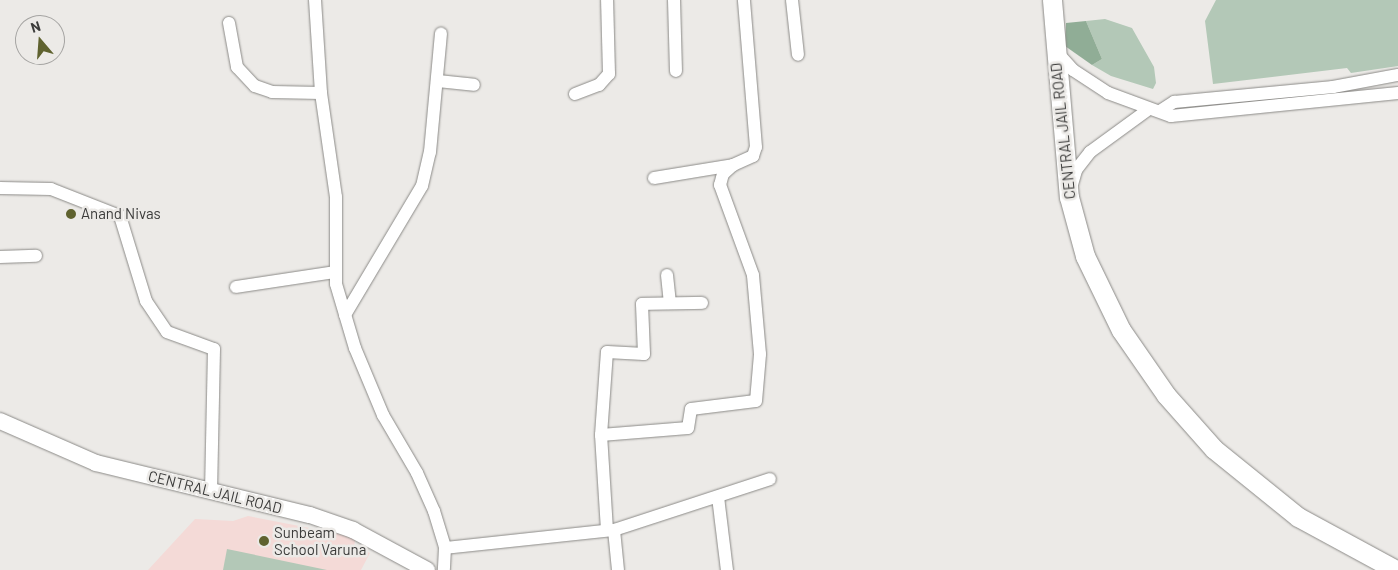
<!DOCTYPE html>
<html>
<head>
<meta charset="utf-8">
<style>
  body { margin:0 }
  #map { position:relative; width:1398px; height:570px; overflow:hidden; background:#eceae7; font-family:Barlow,sans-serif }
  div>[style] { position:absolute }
  .education>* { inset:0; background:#f4dad7 }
  .green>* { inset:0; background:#b3c8b7 }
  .forest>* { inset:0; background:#90ad96 }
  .roads { filter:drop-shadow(0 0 1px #8b8a87) drop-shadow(0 0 1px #8b8a87) }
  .street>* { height:12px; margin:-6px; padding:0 6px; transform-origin:6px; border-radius:6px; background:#fff }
  .secondary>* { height:16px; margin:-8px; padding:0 8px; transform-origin:8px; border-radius:8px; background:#fff }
  .primary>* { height:19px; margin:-9.5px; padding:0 9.5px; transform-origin:9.5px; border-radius:9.5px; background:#fff }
  .dots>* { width:14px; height:14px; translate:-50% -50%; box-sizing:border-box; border:2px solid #eceae7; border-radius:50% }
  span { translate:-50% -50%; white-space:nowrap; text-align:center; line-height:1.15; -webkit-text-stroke:5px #eceae7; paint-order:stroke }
  .street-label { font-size:15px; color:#3b3b3a }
  .poi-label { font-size:15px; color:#3b3b3a }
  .left { translate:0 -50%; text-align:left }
  .north { position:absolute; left:15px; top:15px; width:50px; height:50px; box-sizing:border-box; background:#eceae7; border:1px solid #a5a4a2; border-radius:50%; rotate:342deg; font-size:14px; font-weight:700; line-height:20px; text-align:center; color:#3b3b3a }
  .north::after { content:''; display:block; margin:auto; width:18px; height:22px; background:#5f622f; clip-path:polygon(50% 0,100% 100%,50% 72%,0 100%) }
</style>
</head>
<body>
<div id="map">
  <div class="education">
    <div style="clip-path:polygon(248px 516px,356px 537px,354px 546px,370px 553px,361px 570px,148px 570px,195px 519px,233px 521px)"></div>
  </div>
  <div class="green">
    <div style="clip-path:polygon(1216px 0,1398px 0,1398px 66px,1351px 73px,1347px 68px,1213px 84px,1205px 21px)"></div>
    <div style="clip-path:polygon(1105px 19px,1132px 28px,1154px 67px,1156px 83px,1153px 89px,1111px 76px,1092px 65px,1102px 59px,1086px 21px)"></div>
    <div style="clip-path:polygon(227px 549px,327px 570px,223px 570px)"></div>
  </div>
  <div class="forest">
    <div style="clip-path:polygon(1086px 21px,1102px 59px,1092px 65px,1065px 46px,1066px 23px)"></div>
  </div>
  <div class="roads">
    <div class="street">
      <div style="left:315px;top:0;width:93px;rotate:86.3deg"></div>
      <div style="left:321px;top:93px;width:105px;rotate:81.8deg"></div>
      <div style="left:336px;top:197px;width:87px;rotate:90deg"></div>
      <div style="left:336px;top:284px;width:67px;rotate:73.5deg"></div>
      <div style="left:355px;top:348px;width:73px;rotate:67.3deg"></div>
      <div style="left:383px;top:415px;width:67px;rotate:59.6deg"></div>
      <div style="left:417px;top:473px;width:42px;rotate:65.9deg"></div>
      <div style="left:434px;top:511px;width:39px;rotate:73deg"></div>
      <div style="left:445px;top:548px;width:22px;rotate:93deg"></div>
      <div style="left:674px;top:0;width:71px;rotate:88.4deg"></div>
      <div style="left:792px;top:0;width:55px;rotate:83.8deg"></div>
      <div style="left:229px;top:23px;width:45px;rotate:79.7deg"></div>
      <div style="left:237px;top:67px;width:26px;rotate:47deg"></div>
      <div style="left:255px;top:86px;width:18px;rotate:19deg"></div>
      <div style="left:272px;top:92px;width:49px;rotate:1.2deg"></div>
      <div style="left:1055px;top:50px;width:27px;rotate:48deg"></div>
      <div style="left:1073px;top:70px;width:42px;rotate:33.3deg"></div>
      <div style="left:1108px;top:93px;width:67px;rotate:20.1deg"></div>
      <div style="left:1171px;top:116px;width:228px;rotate:-5.8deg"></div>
      <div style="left:438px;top:81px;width:36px;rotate:6deg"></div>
      <div style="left:575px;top:94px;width:26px;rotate:-21deg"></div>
      <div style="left:599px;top:85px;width:15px;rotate:-48deg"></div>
      <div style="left:609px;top:74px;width:74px;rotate:-91.5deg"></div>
      <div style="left:1160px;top:111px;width:17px;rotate:-33deg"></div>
      <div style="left:1174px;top:102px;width:160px;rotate:-5.4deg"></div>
      <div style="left:1333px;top:87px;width:66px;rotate:-10.5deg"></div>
      <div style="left:654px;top:178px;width:80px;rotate:-9.3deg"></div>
      <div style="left:0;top:188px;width:51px;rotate:1.1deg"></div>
      <div style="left:51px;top:189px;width:74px;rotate:21.4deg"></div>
      <div style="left:120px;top:216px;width:89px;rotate:73deg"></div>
      <div style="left:146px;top:301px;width:37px;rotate:56deg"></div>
      <div style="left:167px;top:332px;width:50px;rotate:19.9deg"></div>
      <div style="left:214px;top:349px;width:143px;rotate:91.2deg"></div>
      <div style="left:1071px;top:188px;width:19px;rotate:-74deg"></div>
      <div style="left:1076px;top:170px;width:23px;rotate:-52deg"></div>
      <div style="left:1090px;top:152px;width:73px;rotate:-36.1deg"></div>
      <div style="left:0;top:257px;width:36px;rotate:-2deg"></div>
      <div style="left:667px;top:275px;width:28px;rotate:84deg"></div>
      <div style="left:236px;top:287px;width:100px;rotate:-8.6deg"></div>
      <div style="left:345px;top:315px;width:150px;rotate:-59.2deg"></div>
      <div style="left:422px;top:186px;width:35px;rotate:-77deg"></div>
      <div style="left:430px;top:152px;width:119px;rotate:-84.7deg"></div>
      <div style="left:601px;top:435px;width:87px;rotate:-4.6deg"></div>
      <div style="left:688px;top:428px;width:19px;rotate:-81deg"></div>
      <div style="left:691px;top:409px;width:65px;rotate:-7deg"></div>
      <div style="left:756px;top:401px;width:47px;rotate:-85.1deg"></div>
      <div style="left:760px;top:354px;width:79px;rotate:-95.1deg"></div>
      <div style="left:753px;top:275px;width:96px;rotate:-110.1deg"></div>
      <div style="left:720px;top:185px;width:11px;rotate:-75deg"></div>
      <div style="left:723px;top:174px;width:13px;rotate:-42deg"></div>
      <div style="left:733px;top:165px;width:22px;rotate:-24deg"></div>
      <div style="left:753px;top:156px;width:9px;rotate:-72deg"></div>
      <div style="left:756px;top:147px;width:147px;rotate:-94.7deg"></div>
      <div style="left:718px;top:497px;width:74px;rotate:83deg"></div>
      <div style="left:607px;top:530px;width:95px;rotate:-93.6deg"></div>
      <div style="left:601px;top:435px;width:83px;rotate:-85.9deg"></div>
      <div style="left:607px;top:352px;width:37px;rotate:3deg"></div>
      <div style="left:644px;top:354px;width:50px;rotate:-92.3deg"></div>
      <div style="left:642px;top:304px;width:60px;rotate:-1deg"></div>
      <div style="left:614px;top:530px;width:40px;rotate:84.3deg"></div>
      <div style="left:445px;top:548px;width:170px;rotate:-6.1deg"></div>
      <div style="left:614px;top:530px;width:164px;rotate:-18.1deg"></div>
    </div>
    <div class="secondary">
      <div style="left:0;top:421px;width:105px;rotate:23.6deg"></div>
      <div style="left:96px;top:463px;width:220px;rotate:13.7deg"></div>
      <div style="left:310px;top:515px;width:46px;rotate:19.2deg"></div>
      <div style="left:353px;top:530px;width:84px;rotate:28.4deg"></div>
    </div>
    <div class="primary">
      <div style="left:1052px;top:0;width:198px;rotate:85.1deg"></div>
      <div style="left:1069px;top:197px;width:61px;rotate:74.8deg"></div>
      <div style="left:1085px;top:256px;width:82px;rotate:64.1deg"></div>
      <div style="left:1121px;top:330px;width:79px;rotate:55.3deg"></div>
      <div style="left:1166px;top:395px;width:72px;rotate:48.4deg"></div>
      <div style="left:1214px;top:449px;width:108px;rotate:39deg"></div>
      <div style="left:1298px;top:517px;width:111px;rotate:28.4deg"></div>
    </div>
  </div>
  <div class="dots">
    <div style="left:71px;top:214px;background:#5f622f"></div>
    <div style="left:264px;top:541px;background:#5f622f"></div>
  </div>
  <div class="street-label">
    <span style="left:1063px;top:131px;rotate:-96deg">CENTRAL JAIL ROAD</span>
    <span style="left:215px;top:492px;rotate:14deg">CENTRAL JAIL ROAD</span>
  </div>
  <div class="poi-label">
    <span class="left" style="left:81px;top:214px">Anand Nivas</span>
    <span class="left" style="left:274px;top:541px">Sunbeam<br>School Varuna</span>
  </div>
  <div class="north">N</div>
</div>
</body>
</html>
